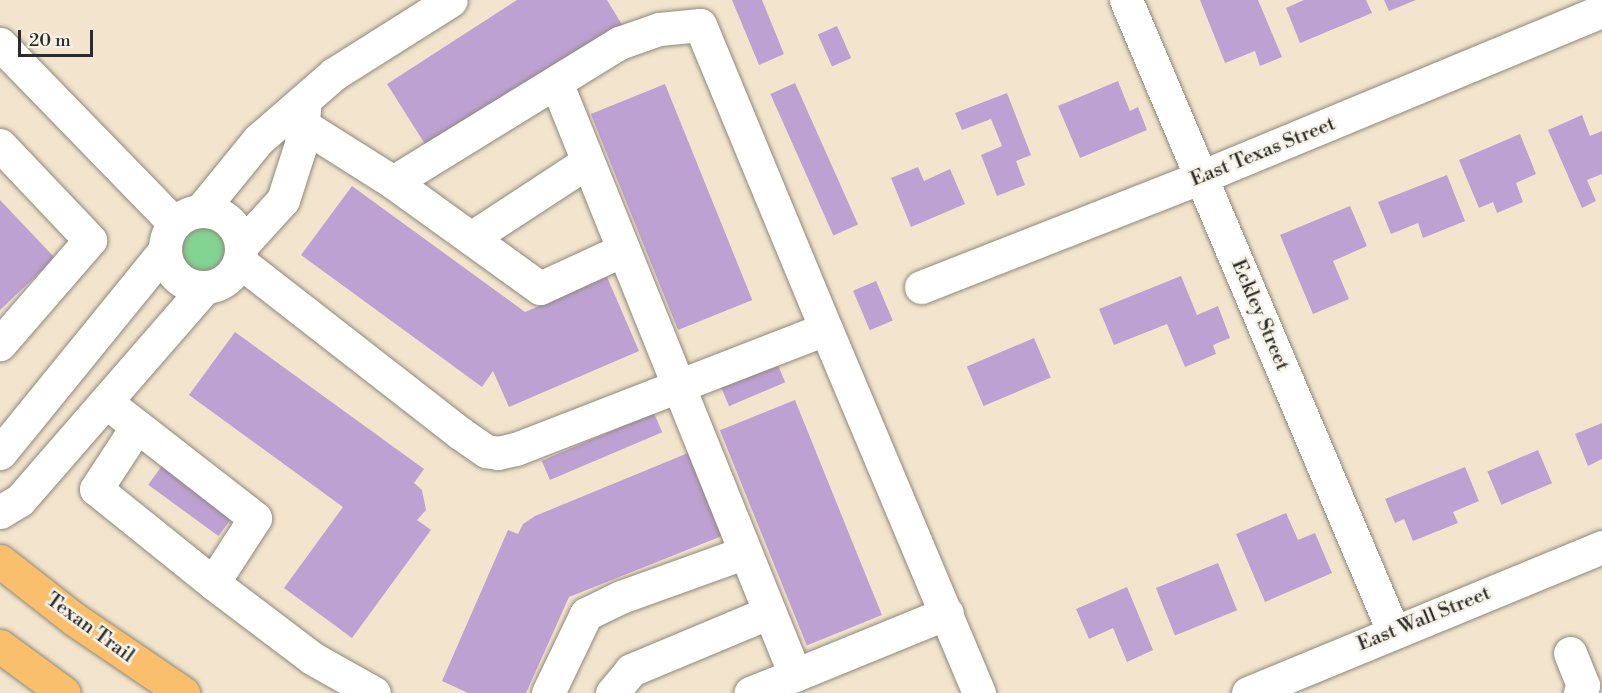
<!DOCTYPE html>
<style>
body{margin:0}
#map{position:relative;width:1602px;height:693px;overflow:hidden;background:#f3e5cd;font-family:"Libre Bodoni",serif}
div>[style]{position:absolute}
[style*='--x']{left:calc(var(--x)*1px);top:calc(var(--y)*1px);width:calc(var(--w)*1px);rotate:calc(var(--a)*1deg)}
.green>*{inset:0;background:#83d393}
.round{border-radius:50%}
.building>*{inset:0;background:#bea1d3;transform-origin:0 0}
.roads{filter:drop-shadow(0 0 2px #8f887c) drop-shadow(0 0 2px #8f887c)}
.minor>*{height:33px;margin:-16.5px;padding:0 16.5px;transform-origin:16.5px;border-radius:16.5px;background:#fff}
.minor>.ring{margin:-16.5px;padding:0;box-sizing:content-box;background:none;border:33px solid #fff;border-radius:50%}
.major>*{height:33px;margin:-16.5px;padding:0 16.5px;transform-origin:16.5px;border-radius:16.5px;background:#f9bf6d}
span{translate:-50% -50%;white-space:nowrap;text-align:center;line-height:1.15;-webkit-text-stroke:5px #f7f3e8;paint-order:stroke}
.street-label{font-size:20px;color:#2b2b2b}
.scale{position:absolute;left:18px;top:30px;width:75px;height:27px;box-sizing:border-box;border:3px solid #2b2b2b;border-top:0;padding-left:8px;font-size:18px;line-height:21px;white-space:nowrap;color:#2b2b2b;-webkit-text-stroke:4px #f7f3e8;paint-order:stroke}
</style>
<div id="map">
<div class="green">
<i class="round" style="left:176px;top:223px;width:52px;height:52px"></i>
</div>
<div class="building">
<i style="clip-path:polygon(517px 0,607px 0,624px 28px,430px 152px,387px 84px)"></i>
<i style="clip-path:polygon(732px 0,762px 0,784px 54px,759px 65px)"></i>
<i style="clip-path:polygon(1200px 0,1258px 0,1282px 57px,1260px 66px,1255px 51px,1225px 63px)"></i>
<i style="clip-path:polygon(1304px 0,1366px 0,1372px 13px,1300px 43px,1286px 8px)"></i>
<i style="clip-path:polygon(1384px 0,1416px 0,1389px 11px)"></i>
<i style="left:837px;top:26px;width:35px;height:21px;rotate:66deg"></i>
<i style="clip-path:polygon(1118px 81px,1130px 111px,1138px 107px,1147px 130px,1080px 158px,1058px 106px)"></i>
<i style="left:795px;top:83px;width:155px;height:27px;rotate:66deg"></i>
<i style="left:665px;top:84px;width:233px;height:80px;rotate:68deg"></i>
<i style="clip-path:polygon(1007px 93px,1031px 155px,1016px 161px,1025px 185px,997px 196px,981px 155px,1002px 146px,991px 119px,962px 130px,955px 113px)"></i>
<i style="clip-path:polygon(1582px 115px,1590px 136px,1602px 131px,1602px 174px,1587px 180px,1596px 201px,1582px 208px,1548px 130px)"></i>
<i style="clip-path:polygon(1520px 134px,1536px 174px,1516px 183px,1523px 202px,1497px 213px,1493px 202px,1479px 208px,1459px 160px)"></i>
<i style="clip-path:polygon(918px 167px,924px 181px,950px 169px,965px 204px,911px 227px,891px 178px)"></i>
<i style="clip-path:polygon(1447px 175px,1465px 221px,1423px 238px,1418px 223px,1391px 234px,1378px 202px)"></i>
<i style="clip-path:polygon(352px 186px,525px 312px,607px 277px,639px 351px,509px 407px,493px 371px,482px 387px,301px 255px)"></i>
<i style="clip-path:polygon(0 200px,55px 258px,0 310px)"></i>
<i style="clip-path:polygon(1350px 206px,1367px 246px,1333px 261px,1349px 299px,1313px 314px,1280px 235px)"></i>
<i style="clip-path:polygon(1181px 276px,1197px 315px,1218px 306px,1230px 338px,1213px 345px,1216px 354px,1185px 367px,1167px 324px,1114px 345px,1099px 309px)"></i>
<i style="left:876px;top:281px;width:43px;height:25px;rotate:67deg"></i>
<i style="clip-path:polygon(235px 332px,424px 469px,414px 483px,422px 490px,426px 510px,417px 520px,431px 530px,352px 638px,284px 588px,343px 507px,189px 395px)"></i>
<i style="left:1034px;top:338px;width:43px;height:73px;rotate:67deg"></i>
<i style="left:777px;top:363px;width:21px;height:61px;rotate:67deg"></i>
<i style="left:795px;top:400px;width:232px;height:81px;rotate:68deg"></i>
<i style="left:654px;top:413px;width:21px;height:122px;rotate:67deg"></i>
<i style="clip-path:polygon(1602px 423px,1602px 459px,1588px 466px,1575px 434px)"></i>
<i style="left:1538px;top:450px;width:36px;height:55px;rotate:67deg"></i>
<i style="clip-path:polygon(688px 453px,722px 536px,569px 597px,526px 693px,468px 693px,442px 681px,508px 530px,518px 534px,523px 524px,535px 516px)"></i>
<i style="left:164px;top:463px;width:87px;height:27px;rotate:36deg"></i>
<i style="clip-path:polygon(1465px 467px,1479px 501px,1453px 512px,1458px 523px,1413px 541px,1404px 519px,1395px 523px,1385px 499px)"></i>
<i style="clip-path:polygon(1286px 513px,1298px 540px,1315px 533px,1332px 573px,1265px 602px,1236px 534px)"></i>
<i style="left:1218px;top:563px;width:51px;height:67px;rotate:68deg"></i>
<i style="clip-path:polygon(1127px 587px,1153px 650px,1127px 662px,1113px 628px,1089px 639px,1076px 609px)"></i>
</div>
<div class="roads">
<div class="minor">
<i style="--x:1126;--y:0;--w:685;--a:67.06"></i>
<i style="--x:0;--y:44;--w:250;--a:45.8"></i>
<i style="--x:556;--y:82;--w:639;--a:68.05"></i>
<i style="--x:795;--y:675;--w:48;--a:158.2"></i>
<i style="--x:0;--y:145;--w:131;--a:46.5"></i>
<i style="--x:90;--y:240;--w:138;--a:130.9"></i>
<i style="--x:393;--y:182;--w:181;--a:35.8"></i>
<i style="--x:540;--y:288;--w:91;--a:-24.6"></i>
<i style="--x:201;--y:210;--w:90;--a:-50.8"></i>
<i style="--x:258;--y:140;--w:101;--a:-41"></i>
<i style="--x:334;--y:74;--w:138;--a:-32.3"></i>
<i class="ring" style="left:165px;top:211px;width:43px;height:43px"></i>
<i style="--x:471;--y:238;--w:139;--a:-33.2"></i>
<i style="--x:241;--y:246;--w:62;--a:-47.6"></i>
<i style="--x:283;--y:200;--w:59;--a:-72.2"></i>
<i style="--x:301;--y:144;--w:37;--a:-85"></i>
<i style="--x:239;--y:261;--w:280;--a:37.9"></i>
<i style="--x:460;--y:433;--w:32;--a:35"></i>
<i style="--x:486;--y:451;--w:12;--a:9"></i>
<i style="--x:498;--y:453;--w:18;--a:-13"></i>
<i style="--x:516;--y:449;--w:332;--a:-21.2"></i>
<i style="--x:826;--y:329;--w:329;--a:-112.5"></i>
<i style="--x:700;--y:25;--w:41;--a:174.4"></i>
<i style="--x:659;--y:29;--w:42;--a:160.7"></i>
<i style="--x:619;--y:43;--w:265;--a:148.4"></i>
<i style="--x:393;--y:182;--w:107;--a:-147.7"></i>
<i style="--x:921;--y:287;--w:301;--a:-21.4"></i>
<i style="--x:1201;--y:177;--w:434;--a:-22.5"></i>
<i style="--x:826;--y:329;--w:395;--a:67.2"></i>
<i style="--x:106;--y:402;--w:189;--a:37.9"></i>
<i style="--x:255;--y:518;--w:77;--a:122.9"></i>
<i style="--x:213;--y:583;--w:150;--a:-141.2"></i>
<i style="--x:96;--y:489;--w:75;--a:-56.9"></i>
<i style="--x:0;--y:453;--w:260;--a:-50.9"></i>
<i style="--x:0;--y:512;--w:23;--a:-31"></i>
<i style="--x:20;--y:500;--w:282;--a:-49"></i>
<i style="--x:213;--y:583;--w:124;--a:37.1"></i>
<i style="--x:312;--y:658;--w:71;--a:29.4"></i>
<i style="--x:1570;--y:653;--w:35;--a:68"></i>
<i style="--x:1583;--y:685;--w:9;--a:111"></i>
<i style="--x:795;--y:675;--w:164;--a:-22.2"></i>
<i style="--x:548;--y:693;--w:88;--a:-64.3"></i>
<i style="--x:586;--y:614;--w:39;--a:-26"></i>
<i style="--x:621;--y:597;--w:130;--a:-19.8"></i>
<i style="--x:612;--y:693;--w:30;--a:-50"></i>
<i style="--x:631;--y:670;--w:147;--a:-22.7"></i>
<i style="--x:1248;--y:693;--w:383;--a:-22.4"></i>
</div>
<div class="major">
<i style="--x:0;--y:561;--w:94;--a:38.1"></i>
<i style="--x:74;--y:619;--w:132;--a:34.2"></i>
<i style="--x:0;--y:646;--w:79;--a:36.3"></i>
</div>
</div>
<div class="street-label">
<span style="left:1263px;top:152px;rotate:-22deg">East Texas Street</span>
<span style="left:1260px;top:315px;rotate:67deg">Eckley Street</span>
<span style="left:1424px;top:619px;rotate:-22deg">East Wall Street</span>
<span style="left:90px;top:628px;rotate:36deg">Texan Trail</span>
</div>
<div class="scale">20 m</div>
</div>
